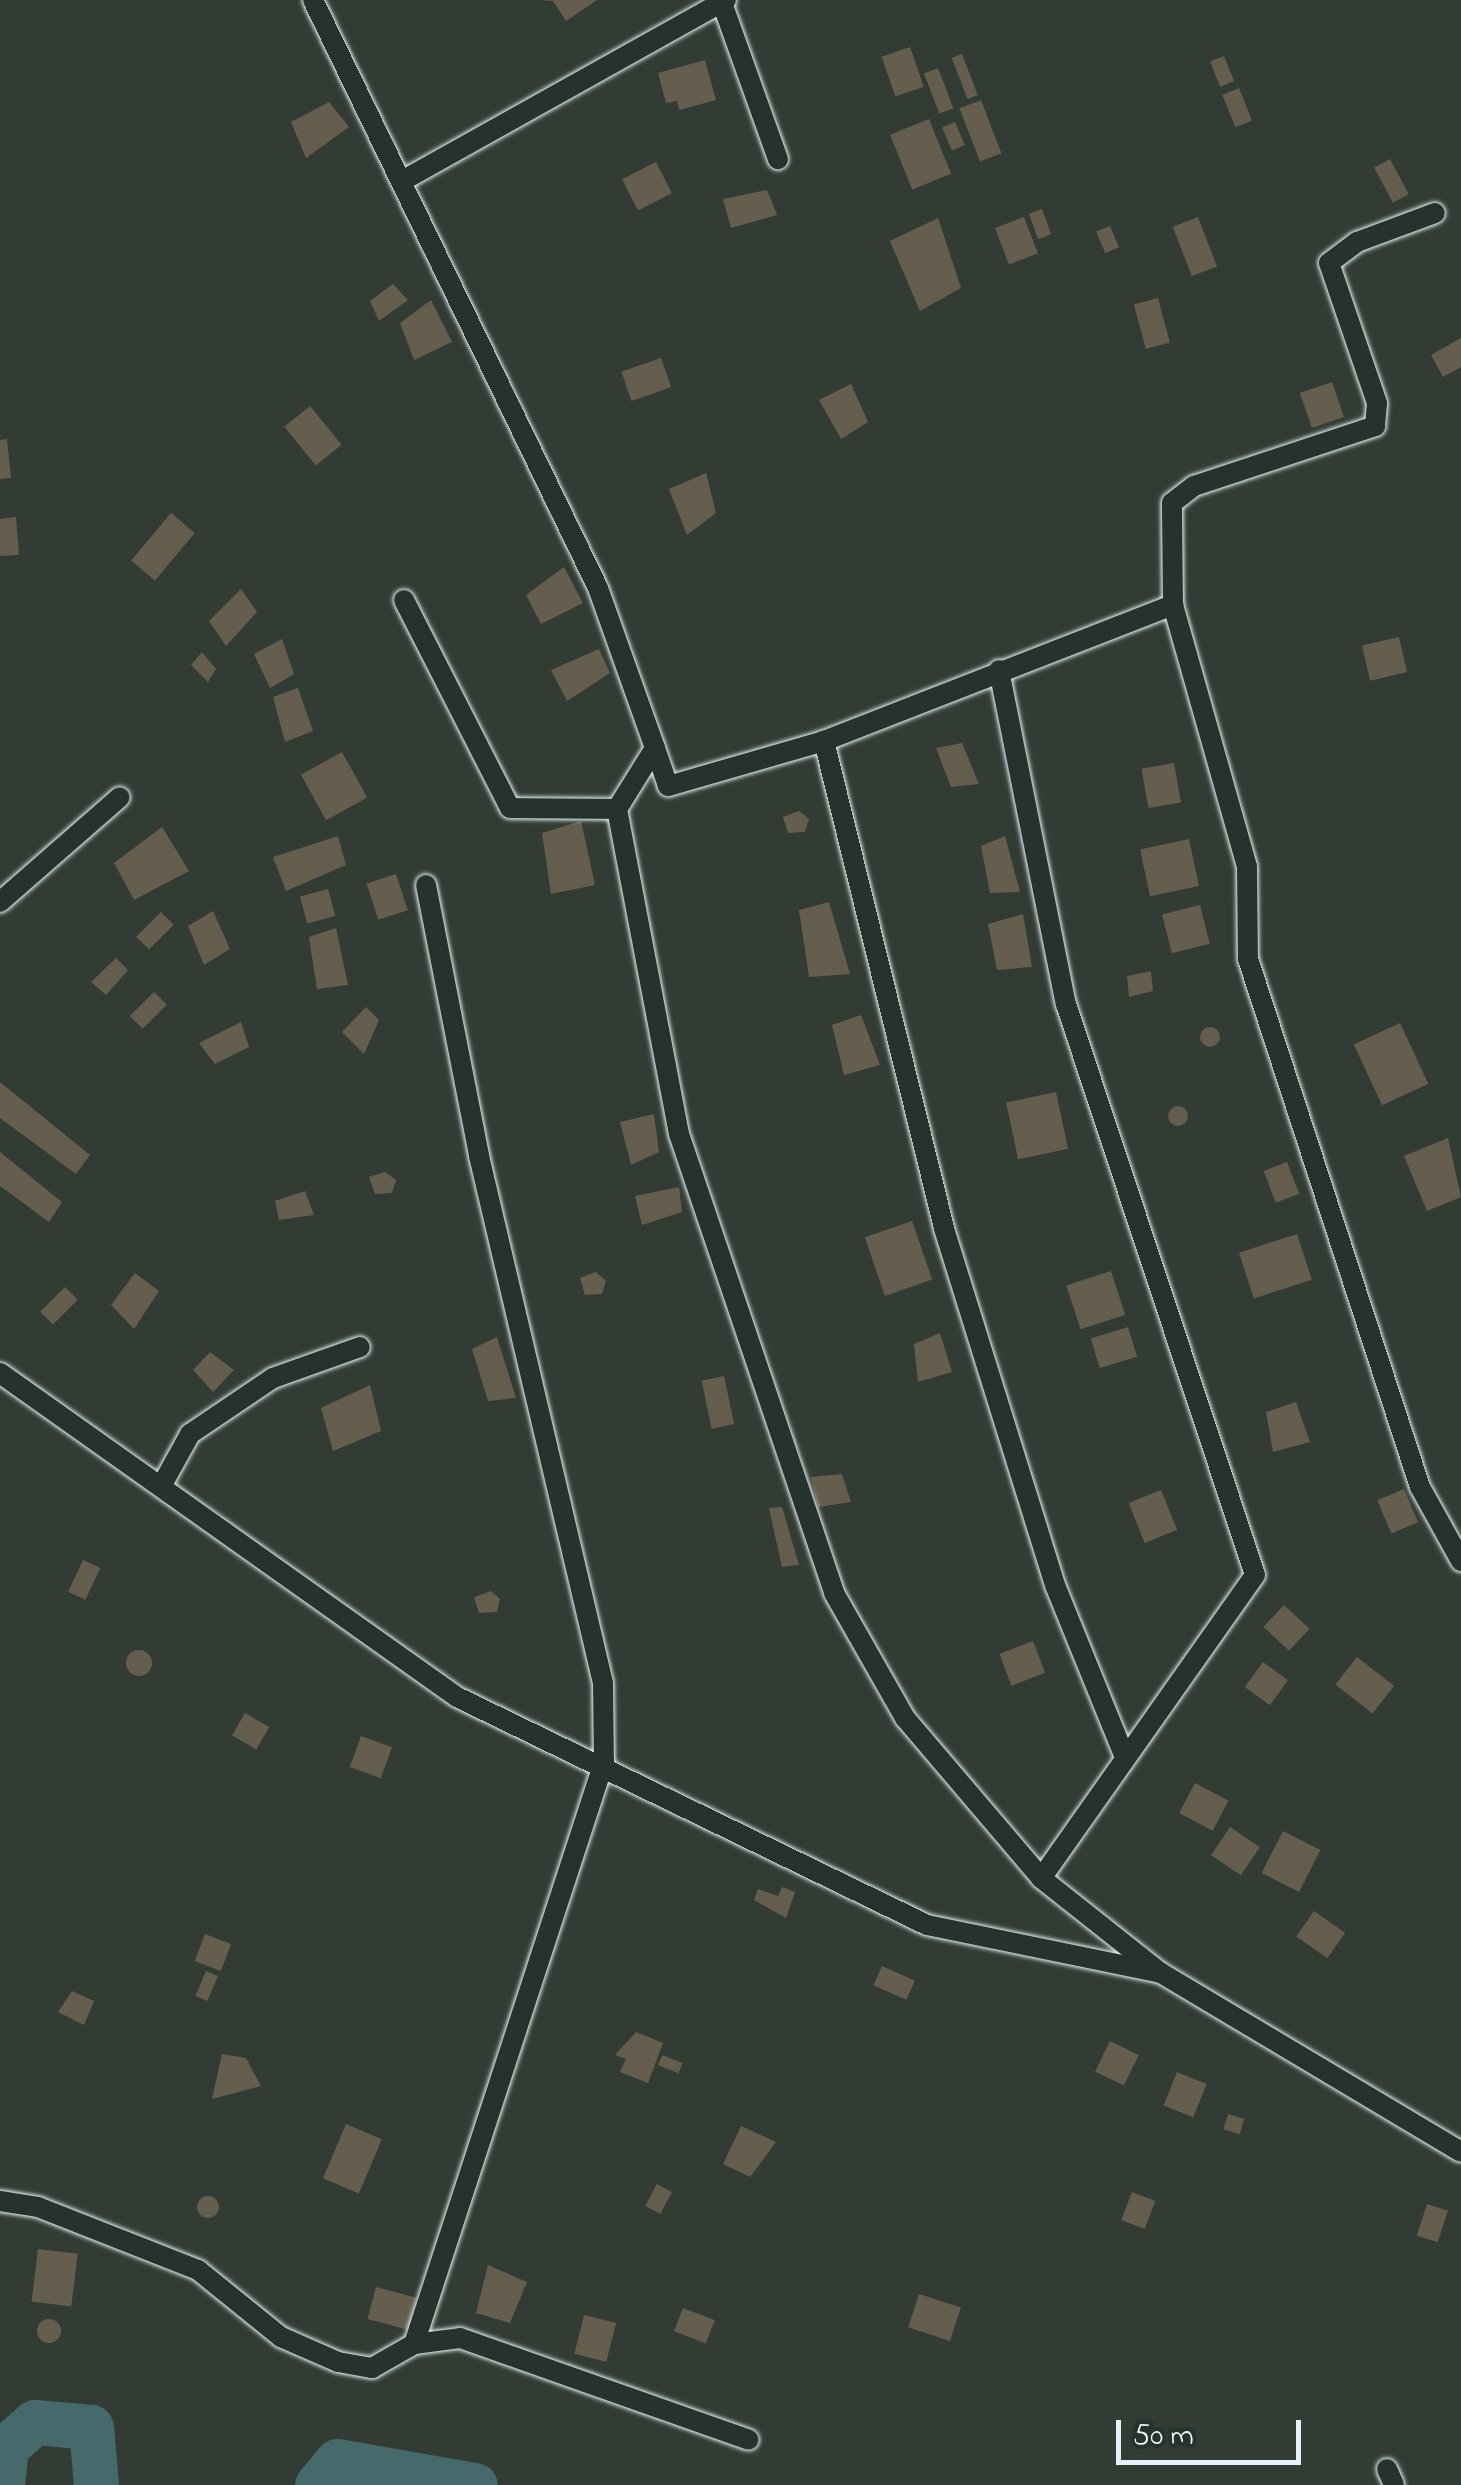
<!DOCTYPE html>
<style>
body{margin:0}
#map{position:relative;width:1461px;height:2485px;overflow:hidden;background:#333c34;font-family:"Indie Flower",sans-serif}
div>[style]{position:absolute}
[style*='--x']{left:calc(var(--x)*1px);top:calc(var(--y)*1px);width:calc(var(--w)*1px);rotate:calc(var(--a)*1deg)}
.river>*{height:45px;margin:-22.5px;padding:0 22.5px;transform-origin:22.5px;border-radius:22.5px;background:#46696c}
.building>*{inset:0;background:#655e4e;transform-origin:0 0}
.round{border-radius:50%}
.roads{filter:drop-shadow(0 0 2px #e8f1f8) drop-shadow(0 0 2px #e8f1f8)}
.street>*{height:20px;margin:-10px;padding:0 10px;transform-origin:10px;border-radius:10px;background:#26332d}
span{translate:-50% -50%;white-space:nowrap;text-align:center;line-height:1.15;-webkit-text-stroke:9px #26332d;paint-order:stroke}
.scale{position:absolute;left:1116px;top:2420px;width:185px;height:45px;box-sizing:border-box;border:5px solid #e8f1f8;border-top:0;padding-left:12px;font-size:30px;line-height:35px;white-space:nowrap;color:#e8f1f8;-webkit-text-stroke:8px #26332d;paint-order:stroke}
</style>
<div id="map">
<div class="river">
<i style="--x:2;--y:2485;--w:38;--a:-84"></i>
<i style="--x:6;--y:2447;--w:38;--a:-41"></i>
<i style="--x:35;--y:2422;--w:56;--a:5.1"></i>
<i style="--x:91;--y:2427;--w:58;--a:85.1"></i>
<i style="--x:317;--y:2485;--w:31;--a:-50"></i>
<i style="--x:337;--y:2461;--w:140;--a:9.9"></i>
</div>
<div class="building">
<i style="clip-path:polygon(540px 0,597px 0,566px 21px,553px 1px)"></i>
<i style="left:910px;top:47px;width:42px;height:30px;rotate:71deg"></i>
<i style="left:962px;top:54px;width:44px;height:11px;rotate:69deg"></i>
<i style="left:1224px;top:56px;width:27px;height:15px;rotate:68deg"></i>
<i style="clip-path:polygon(705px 60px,716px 100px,679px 110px,677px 101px,666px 103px,658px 73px)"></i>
<i style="left:938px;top:68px;width:43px;height:15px;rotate:69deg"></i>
<i style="left:1239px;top:88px;width:35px;height:18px;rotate:68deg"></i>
<i style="left:981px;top:100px;width:57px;height:23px;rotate:69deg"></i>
<i style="clip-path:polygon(329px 102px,349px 127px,306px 158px,291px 122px)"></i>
<i style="left:929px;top:119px;width:59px;height:42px;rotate:68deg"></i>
<i style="left:955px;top:122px;width:25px;height:14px;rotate:67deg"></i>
<i style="left:1390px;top:159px;width:40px;height:18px;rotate:62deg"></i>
<i style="left:656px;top:162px;width:35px;height:38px;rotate:63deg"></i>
<i style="clip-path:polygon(767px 190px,777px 215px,731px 228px,723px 199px)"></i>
<i style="left:1042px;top:209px;width:27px;height:14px;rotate:70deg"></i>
<i style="left:1024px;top:217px;width:39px;height:31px;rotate:69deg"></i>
<i style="left:1198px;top:217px;width:53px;height:27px;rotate:69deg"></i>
<i style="clip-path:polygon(938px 218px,961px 288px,920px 311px,890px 241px)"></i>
<i style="left:1110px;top:226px;width:23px;height:15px;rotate:67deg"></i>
<i style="clip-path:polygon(393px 284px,408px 300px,379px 321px,370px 301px)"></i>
<i style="left:1158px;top:298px;width:46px;height:25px;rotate:75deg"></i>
<i style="clip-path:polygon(431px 300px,452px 342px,414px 360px,400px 323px)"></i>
<i style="clip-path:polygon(1461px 338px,1461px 367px,1443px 377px,1431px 355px)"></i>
<i style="left:661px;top:358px;width:31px;height:42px;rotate:71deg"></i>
<i style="left:1332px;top:382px;width:37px;height:34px;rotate:71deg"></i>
<i style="clip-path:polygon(851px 384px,868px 422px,841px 439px,819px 400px)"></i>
<i style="left:310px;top:406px;width:50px;height:33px;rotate:51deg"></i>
<i style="clip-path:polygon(7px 439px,11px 478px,0 479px,0 440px)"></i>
<i style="clip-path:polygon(706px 473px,716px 513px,687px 535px,669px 489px)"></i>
<i style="left:171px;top:513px;width:31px;height:62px;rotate:40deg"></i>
<i style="clip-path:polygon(16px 517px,19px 555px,0 556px,0 519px)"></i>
<i style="clip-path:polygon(564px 567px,583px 603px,541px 624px,526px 595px)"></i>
<i style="clip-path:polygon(241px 589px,257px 612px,226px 646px,209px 621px)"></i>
<i style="left:1399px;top:637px;width:36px;height:38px;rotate:77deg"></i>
<i style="clip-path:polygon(282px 639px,294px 674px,270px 688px,254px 654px)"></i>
<i style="clip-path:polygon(599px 649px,610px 673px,567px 701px,551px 670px)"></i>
<i style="clip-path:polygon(202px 652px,216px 669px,208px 682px,191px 665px)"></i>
<i style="clip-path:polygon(298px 688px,313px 731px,285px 742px,273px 697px)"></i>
<i style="clip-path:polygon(962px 743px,979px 784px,951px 787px,936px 748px)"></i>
<i style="left:342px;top:752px;width:52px;height:47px;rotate:61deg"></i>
<i style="left:1174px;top:763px;width:40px;height:33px;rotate:80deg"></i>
<i style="clip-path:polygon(799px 811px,809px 819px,805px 832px,788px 833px,783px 817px)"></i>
<i style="clip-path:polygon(581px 821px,595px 885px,551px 894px,542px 833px)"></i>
<i style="clip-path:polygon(162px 827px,189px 871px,134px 900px,114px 863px)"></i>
<i style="clip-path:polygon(338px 836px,346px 865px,286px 891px,273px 857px)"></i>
<i style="clip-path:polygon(1005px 836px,1020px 892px,990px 893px,981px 846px)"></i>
<i style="left:1189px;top:839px;width:48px;height:50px;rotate:78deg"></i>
<i style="left:396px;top:874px;width:38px;height:31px;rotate:72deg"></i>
<i style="left:328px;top:889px;width:28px;height:29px;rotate:75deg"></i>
<i style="clip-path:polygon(829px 902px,850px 974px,809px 977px,799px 910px)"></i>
<i style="left:1200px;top:905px;width:40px;height:39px;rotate:76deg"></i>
<i style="clip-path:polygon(213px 911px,230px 949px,204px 965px,188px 926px)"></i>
<i style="left:161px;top:912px;width:18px;height:35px;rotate:45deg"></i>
<i style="clip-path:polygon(1023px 914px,1032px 967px,997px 970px,988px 924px)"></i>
<i style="clip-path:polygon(336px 928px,348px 985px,317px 989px,309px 937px)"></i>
<i style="clip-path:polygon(116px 958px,128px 970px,106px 995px,91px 982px)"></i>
<i style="clip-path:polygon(1151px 971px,1153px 991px,1129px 997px,1127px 976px)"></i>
<i style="left:154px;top:992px;width:18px;height:34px;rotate:45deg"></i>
<i style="clip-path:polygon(366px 1007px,379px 1020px,364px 1054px,342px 1032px)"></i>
<i style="clip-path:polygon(861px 1015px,880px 1065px,844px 1075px,832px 1025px)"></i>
<i style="clip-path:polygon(241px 1022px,249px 1047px,215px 1064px,199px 1043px)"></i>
<i style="left:1400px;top:1023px;width:67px;height:51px;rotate:65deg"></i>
<i class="round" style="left:1200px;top:1027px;width:20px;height:20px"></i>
<i style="clip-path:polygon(0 1082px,90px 1155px,76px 1174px,0 1118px)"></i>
<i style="left:1056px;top:1092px;width:58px;height:51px;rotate:78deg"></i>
<i class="round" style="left:1168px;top:1106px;width:20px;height:20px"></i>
<i style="clip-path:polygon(654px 1114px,659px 1152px,631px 1165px,620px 1122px)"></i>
<i style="clip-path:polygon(1448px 1138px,1461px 1197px,1427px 1211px,1404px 1156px)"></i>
<i style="clip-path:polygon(0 1152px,62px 1202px,49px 1222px,0 1186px)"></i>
<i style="left:1287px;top:1162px;width:34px;height:25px;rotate:69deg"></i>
<i style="clip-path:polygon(385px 1172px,396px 1180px,392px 1193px,375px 1194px,369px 1177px)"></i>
<i style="clip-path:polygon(679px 1187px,682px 1212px,642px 1225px,635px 1196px)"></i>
<i style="clip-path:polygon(305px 1191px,314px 1215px,279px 1220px,275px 1201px)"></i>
<i style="left:912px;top:1221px;width:62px;height:50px;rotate:71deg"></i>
<i style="left:1297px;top:1234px;width:48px;height:61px;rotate:72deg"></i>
<i style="left:1111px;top:1271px;width:46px;height:47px;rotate:72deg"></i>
<i style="clip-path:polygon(596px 1272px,606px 1281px,602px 1294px,585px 1295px,580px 1278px)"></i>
<i style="clip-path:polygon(135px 1273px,159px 1291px,134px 1329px,111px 1305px)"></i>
<i style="left:65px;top:1287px;width:18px;height:35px;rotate:45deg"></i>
<i style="left:1128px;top:1327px;width:31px;height:39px;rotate:73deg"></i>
<i style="clip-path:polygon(940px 1333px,952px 1372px,918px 1382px,914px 1344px)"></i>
<i style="clip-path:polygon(497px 1337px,516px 1398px,488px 1401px,472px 1349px)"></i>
<i style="clip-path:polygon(210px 1352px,234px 1370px,213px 1392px,193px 1370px)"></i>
<i style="left:724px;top:1376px;width:49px;height:23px;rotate:78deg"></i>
<i style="clip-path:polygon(370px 1385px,381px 1431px,333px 1451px,321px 1408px)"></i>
<i style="clip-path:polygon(1296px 1402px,1310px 1442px,1273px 1452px,1266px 1412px)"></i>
<i style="clip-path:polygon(842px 1474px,851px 1502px,818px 1507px,811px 1477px)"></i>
<i style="left:1404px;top:1489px;width:36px;height:29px;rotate:67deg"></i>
<i style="left:1161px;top:1490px;width:43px;height:35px;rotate:68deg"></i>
<i style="clip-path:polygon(782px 1507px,799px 1565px,782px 1567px,769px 1508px)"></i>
<i style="left:83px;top:1560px;width:19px;height:35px;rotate:25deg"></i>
<i style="clip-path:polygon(491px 1591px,500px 1599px,497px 1612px,479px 1613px,474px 1597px)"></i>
<i style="left:1284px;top:1605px;width:35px;height:30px;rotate:43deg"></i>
<i style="left:1033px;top:1641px;width:34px;height:36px;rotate:69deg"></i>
<i class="round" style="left:126px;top:1650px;width:26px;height:26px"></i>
<i style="left:1357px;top:1657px;width:47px;height:35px;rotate:38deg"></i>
<i style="left:1263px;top:1662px;width:31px;height:31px;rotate:36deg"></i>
<i style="left:245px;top:1713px;width:28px;height:26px;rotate:30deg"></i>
<i style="left:361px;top:1736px;width:33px;height:33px;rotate:20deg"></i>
<i style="left:1195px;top:1783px;width:38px;height:34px;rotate:28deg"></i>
<i style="left:1230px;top:1827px;width:36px;height:34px;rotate:34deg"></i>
<i style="left:1283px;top:1831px;width:42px;height:47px;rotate:27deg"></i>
<i style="clip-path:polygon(782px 1887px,795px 1892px,786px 1918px,754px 1900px,758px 1889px,778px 1896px)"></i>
<i style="left:1314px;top:1911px;width:38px;height:31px;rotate:35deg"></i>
<i style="left:205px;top:1934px;width:28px;height:29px;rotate:21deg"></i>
<i style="left:882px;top:1966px;width:36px;height:21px;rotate:24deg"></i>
<i style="left:206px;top:1971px;width:13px;height:27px;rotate:23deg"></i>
<i style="clip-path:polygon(72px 1991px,94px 2001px,84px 2025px,58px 2012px)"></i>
<i style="clip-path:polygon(636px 2032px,663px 2043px,648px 2083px,620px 2072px,626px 2059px,615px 2055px)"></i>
<i style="left:1110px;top:2041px;width:32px;height:34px;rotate:26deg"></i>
<i style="clip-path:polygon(222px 2054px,246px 2058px,261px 2086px,212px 2099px)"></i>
<i style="left:662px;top:2055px;width:22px;height:11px;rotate:21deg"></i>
<i style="left:1177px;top:2072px;width:32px;height:36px;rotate:22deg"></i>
<i style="left:1228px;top:2114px;width:17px;height:16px;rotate:17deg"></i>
<i style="left:346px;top:2124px;width:39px;height:59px;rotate:23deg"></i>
<i style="clip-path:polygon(741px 2126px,776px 2142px,750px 2177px,723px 2164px)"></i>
<i style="left:657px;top:2184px;width:17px;height:25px;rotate:28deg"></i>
<i style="left:1132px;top:2192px;width:25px;height:30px;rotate:21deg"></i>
<i class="round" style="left:197px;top:2196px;width:22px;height:22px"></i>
<i style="left:1427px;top:2204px;width:22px;height:33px;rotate:18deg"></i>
<i style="left:38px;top:2249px;width:40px;height:53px;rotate:7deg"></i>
<i style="clip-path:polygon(488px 2265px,527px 2282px,510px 2323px,476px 2313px)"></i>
<i style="left:376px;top:2287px;width:42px;height:33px;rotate:15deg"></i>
<i style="left:919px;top:2294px;width:44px;height:35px;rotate:18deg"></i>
<i style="left:683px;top:2308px;width:34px;height:25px;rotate:21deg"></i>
<i style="left:584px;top:2315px;width:33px;height:40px;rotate:14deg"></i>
<i class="round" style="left:37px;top:2319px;width:24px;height:24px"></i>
</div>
<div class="roads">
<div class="street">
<i style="--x:313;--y:0;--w:653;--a:64.14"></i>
<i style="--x:598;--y:588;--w:170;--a:70.4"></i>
<i style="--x:655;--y:748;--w:72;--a:121.9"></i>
<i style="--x:617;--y:809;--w:331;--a:79.2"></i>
<i style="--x:679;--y:1134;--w:484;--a:71.3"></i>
<i style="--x:834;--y:1593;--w:144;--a:60.4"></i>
<i style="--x:905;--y:1718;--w:210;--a:49.6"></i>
<i style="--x:1041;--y:1878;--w:153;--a:38.4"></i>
<i style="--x:721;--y:0;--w:169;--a:70.3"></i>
<i style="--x:402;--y:181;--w:371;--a:-29.2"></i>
<i style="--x:404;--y:600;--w:233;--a:63"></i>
<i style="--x:510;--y:808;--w:107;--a:0.5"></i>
<i style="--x:1173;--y:605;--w:102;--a:-90.6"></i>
<i style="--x:1172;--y:503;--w:28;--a:-38"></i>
<i style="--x:1194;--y:486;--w:191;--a:-18.3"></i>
<i style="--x:1375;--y:426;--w:23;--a:-85"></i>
<i style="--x:1377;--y:403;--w:148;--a:-108.9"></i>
<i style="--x:1329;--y:263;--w:35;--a:-37"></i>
<i style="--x:1357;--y:242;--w:83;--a:-20.4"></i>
<i style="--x:999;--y:670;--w:341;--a:78.7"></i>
<i style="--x:1066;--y:1004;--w:601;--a:71.69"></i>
<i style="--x:1255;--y:1575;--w:371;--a:125.2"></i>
<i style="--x:655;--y:748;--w:40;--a:71.1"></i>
<i style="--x:668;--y:786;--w:162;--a:-16.1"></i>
<i style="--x:426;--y:885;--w:276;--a:78.9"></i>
<i style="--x:479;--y:1156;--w:541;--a:76.76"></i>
<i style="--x:603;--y:1683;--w:79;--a:89.3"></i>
<i style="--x:604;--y:1762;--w:612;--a:108.08"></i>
<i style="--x:414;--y:2344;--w:46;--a:-7.4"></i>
<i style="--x:460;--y:2338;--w:306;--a:19.4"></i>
<i style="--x:0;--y:902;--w:159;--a:-41.2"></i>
<i style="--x:0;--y:1373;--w:560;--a:35.34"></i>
<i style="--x:457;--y:1697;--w:522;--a:25.88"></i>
<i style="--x:927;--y:1925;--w:239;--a:11.6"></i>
<i style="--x:1161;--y:1973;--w:349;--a:30.8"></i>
<i style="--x:163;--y:1483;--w:56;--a:-61.1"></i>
<i style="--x:190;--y:1434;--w:100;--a:-34"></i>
<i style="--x:273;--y:1378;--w:92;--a:-19.6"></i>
<i style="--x:1124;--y:1755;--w:183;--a:-112.1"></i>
<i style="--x:1055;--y:1585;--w:374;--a:-107.3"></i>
<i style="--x:944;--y:1228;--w:502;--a:-103.84"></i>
<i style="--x:824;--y:741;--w:375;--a:-21.3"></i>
<i style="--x:1173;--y:605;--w:272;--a:74.2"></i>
<i style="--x:1247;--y:867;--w:92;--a:89.4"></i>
<i style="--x:1248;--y:959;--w:555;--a:71.96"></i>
<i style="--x:1420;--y:1487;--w:85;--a:61"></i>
<i style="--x:0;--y:2201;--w:38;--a:9"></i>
<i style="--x:38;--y:2207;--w:172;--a:21.5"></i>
<i style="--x:198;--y:2270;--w:107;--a:38.9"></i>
<i style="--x:281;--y:2337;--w:62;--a:23.7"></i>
<i style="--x:338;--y:2362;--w:35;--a:10"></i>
<i style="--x:372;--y:2368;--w:48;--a:-29.7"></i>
<i style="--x:1387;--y:2469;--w:17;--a:66"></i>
</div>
</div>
<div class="scale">50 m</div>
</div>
